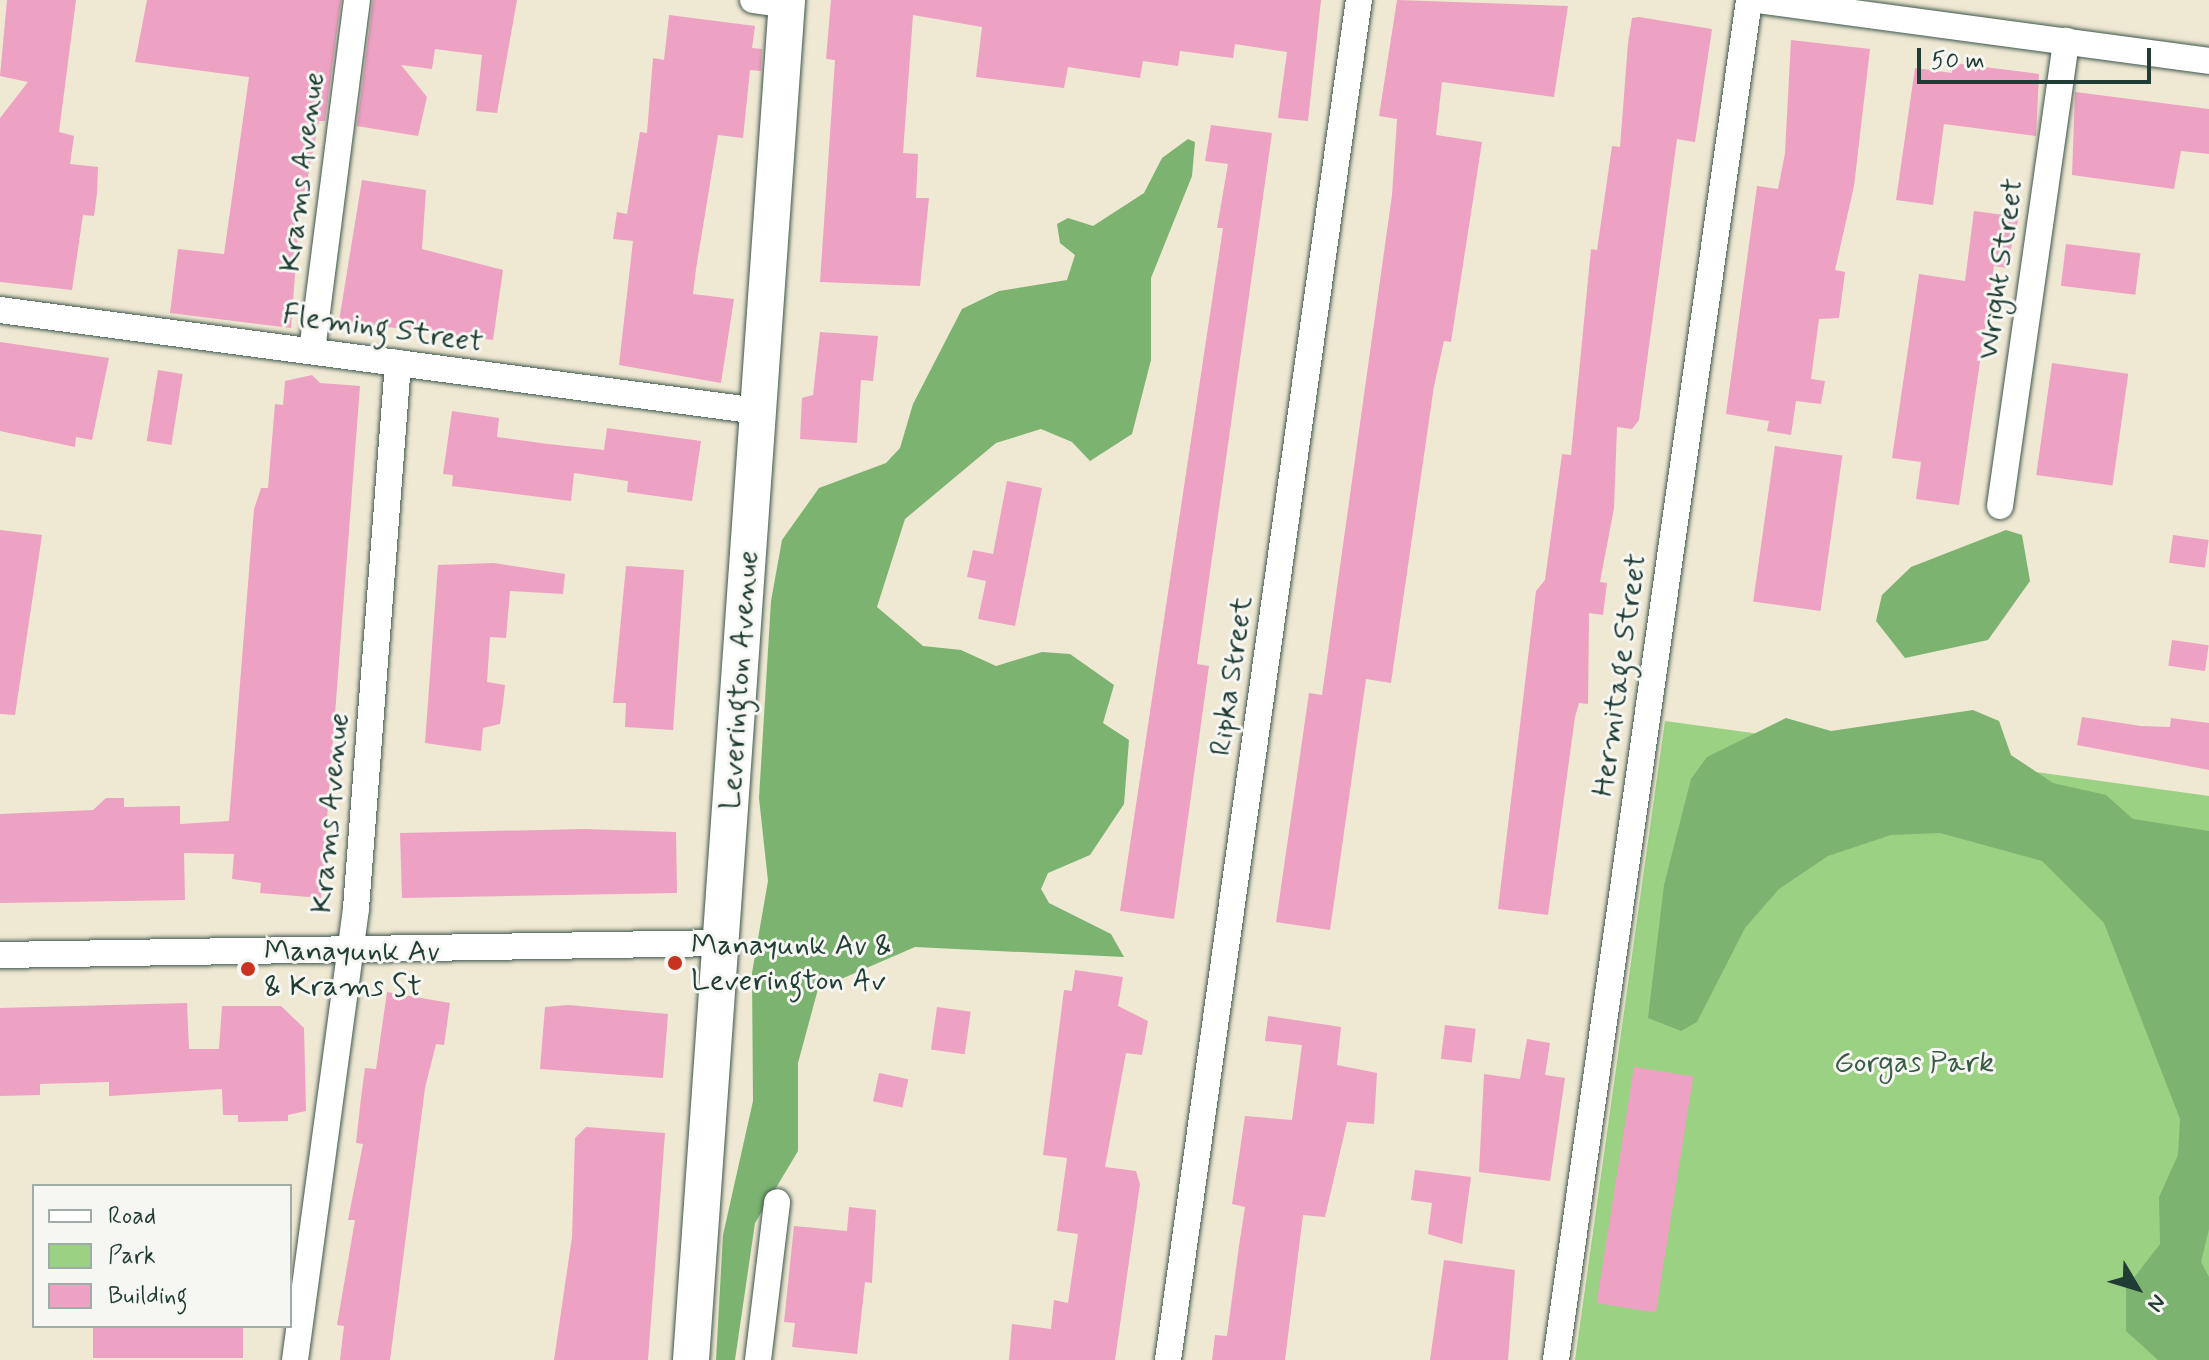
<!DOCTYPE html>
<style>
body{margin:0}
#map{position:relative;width:2209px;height:1360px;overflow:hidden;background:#efe8d3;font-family:Mynerve,sans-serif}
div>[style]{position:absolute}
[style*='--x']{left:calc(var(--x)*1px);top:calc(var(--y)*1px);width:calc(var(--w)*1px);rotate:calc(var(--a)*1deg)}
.green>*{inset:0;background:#9bd182}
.forest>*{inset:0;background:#7cb370}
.building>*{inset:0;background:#eda2c3;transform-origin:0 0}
.roads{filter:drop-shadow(0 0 2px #3e574c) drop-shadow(0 0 2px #3e574c)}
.street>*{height:26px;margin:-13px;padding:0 13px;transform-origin:13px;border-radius:13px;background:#fff}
.secondary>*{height:36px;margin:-18px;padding:0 18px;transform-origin:18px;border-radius:18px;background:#fff}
.dots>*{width:22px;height:22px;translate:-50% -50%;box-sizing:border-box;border:4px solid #f6f6f2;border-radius:50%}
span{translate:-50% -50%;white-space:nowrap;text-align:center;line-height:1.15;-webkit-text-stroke:6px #f6f6f2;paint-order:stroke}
.street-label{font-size:30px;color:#1f3d34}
.poi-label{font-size:30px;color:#1f3d34}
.left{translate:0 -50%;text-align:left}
.park-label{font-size:30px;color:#385b44}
.legend{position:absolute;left:32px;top:1184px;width:260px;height:144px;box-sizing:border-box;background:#f6f6f2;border:2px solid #a0aca6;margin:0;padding:10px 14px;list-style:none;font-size:24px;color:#1f3d34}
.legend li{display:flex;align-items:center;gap:16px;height:40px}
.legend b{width:40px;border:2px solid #a0aca6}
.north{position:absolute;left:2097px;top:1248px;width:80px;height:80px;-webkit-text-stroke:6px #f6f6f2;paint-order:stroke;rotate:128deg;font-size:22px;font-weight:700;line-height:32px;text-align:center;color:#1f3d34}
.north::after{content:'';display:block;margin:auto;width:28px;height:36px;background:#1f3d34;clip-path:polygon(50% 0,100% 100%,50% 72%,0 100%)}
.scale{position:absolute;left:1917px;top:48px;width:234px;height:36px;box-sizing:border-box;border:4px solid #1f3d34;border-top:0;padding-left:10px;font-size:24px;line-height:28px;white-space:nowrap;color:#1f3d34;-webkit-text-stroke:6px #f6f6f2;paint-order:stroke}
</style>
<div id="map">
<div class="green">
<i style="clip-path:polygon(1665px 721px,2209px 796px,2209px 1360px,1575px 1360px)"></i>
</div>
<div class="forest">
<i style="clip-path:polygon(1188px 139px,1195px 142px,1192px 176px,1151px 278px,1151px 360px,1132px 434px,1090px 461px,1072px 442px,1041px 429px,996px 443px,905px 519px,877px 607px,923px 646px,961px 650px,996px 666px,1042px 652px,1070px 654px,1114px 685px,1103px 723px,1129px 740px,1124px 804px,1090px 855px,1048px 873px,1041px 889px,1049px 903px,1111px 934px,1124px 957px,915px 947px,818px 989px,798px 1063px,798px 1151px,755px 1223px,735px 1360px,716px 1360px,723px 1235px,753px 1101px,752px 973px,768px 881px,759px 798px,771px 601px,782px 540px,819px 488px,886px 463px,900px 448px,913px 404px,962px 309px,999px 291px,1067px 280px,1075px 255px,1060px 243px,1057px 224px,1068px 218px,1093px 226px,1144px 193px,1162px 158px)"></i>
<i style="clip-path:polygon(2006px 530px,2022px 535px,2030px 581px,1988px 640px,1905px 658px,1876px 621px,1882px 595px,1911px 567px)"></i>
<i style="clip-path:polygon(1973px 710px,1999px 721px,2011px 755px,2053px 783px,2106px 795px,2133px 819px,2209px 831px,2209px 1229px,2201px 1262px,2209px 1277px,2209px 1360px,2158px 1360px,2126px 1331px,2126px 1288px,2160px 1244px,2159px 1197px,2178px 1155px,2180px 1119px,2104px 923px,2042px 861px,1940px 833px,1891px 835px,1828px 856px,1779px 889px,1745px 928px,1697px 1022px,1681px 1031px,1648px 1018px,1664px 885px,1691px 779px,1707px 757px,1786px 718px,1831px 731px)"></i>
</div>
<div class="building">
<i style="clip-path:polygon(7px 0,76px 0,59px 132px,74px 136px,70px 164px,98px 167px,97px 193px,94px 216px,83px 215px,72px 290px,0 282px,0 118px,28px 82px,0 76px)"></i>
<i style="clip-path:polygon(147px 0,341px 0,325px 121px,319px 121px,299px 221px,291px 328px,170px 313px,178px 249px,224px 254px,249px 77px,135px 62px)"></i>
<i style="clip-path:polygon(373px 0,517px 0,497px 113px,476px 111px,482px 55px,435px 49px,432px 69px,401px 65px,427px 97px,418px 136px,357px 126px)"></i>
<i style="clip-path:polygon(831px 0,1321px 0,1308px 121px,1278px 118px,1287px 52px,1235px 44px,1233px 58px,1180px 51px,1178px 66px,1143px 61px,1140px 78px,1068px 67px,1064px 88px,976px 77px,982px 27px,913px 15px,903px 153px,918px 154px,916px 198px,929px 198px,920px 286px,820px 282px,835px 60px,826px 59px)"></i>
<i style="clip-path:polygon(1397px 0,1568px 6px,1554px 97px,1442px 82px,1436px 135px,1482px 142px,1451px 342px,1444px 341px,1434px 386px,1391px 683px,1366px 679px,1330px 930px,1276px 922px,1309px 693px,1322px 695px,1392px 195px,1397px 119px,1379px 116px)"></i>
<i style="clip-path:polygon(669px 15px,755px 26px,752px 48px,762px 49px,761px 71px,750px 70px,743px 138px,718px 135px,696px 269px,693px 294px,734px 299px,721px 383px,619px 365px,633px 241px,613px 239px,617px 212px,627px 214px,640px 132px,647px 133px,653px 58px,664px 60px)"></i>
<i style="clip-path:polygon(1639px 17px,1712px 29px,1695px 142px,1677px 139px,1639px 420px,1632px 429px,1617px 427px,1614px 508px,1600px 582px,1607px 583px,1603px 615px,1589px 613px,1588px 704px,1579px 703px,1575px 717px,1548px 915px,1498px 909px,1536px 591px,1545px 580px,1562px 454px,1571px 455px,1591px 249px,1597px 250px,1612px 146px,1620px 147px,1628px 43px,1632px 18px)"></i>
<i style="clip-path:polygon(1791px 40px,1870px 49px,1854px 186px,1835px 270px,1845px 272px,1839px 318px,1819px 319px,1811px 379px,1825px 381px,1821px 404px,1796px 401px,1791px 435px,1767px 431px,1769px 421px,1726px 414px,1757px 186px,1778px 189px,1785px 153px)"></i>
<i style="clip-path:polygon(1953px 63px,2039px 74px,2036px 136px,1944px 124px,1933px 205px,1896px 200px,1915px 68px,1952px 73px)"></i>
<i style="clip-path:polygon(2075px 92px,2209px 109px,2209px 154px,2181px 151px,2174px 189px,2072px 175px)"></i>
<i style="clip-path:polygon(1211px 125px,1272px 133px,1197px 664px,1209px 666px,1174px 919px,1120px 911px,1223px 228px,1217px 228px,1228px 164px,1205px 161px)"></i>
<i style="clip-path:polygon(362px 180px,426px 190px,422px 249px,503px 270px,493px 340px,339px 321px)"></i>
<i style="clip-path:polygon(1974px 211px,2019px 217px,2006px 268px,1994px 266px,1959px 505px,1916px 499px,1921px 462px,1892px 458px,1919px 274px,1965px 281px)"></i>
<i style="left:2066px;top:244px;width:75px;height:42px;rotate:7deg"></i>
<i style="clip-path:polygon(820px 332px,878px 336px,873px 381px,861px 380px,857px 443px,800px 439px,802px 398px,813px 395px)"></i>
<i style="clip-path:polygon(0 342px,109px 358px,92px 440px,76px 437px,75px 447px,0 431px)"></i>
<i style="left:2052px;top:363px;width:77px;height:113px;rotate:8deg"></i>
<i style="left:158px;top:370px;width:25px;height:72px;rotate:9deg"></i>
<i style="clip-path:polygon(312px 375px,320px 383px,360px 386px,321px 898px,260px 893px,261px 883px,232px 879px,234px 854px,184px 853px,185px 900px,0 903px,0 814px,93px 810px,106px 798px,124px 798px,124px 807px,180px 806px,180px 824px,229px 821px,254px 509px,261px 488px,268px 488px,275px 404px,283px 405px,285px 381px)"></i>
<i style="clip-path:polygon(452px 411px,499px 418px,497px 437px,548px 444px,604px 450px,607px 428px,701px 441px,692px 501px,627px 492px,628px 481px,574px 473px,571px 501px,452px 486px,453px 475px,443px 474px)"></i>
<i style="left:1775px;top:446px;width:68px;height:157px;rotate:8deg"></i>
<i style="clip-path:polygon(1007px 481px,1042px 488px,1015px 626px,978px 619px,986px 581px,967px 577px,973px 550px,993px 554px)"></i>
<i style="clip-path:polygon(0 530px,42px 535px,15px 715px,0 714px)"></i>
<i style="left:2173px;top:535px;width:36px;height:28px;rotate:8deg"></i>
<i style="clip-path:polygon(494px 563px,565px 574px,563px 594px,510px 591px,506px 638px,490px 637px,487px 682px,505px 685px,503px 703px,500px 724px,483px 728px,481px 751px,425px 743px,438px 565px)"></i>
<i style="clip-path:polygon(626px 566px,684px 570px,673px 730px,625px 727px,626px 703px,613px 703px)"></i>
<i style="left:2172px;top:640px;width:37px;height:26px;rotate:8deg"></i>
<i style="clip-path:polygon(2082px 717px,2141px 726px,2170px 727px,2171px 718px,2209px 723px,2209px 770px,2077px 745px)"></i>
<i style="clip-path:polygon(584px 829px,676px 832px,677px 893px,402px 898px,400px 833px)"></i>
<i style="clip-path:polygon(1075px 970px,1123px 977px,1118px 1006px,1148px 1021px,1142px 1055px,1126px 1053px,1105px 1167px,1136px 1171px,1140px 1184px,1115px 1360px,1009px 1360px,1012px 1324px,1051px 1329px,1054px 1300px,1068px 1303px,1078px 1234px,1057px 1231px,1067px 1158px,1043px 1155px,1064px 990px,1072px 991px)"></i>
<i style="clip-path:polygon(387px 992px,450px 1003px,444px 1045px,436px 1044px,425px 1088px,390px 1360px,340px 1360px,344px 1326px,337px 1325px,355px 1220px,348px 1220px,363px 1144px,356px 1143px,361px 1098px,365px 1068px,376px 1069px)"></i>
<i style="clip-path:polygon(187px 1003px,189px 1049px,219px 1049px,222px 1006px,281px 1006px,304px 1028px,306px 1111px,288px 1115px,288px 1121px,238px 1122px,238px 1115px,223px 1115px,222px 1089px,109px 1096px,109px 1082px,40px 1084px,40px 1095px,0 1096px,0 1008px)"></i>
<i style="clip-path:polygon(568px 1005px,668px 1014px,663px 1078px,540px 1069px,545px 1007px)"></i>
<i style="left:937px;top:1007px;width:34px;height:43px;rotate:8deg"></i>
<i style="clip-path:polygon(1268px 1016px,1341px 1027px,1337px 1065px,1377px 1073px,1374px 1124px,1347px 1122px,1325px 1217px,1303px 1215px,1285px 1360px,1212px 1360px,1215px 1335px,1227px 1336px,1239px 1246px,1245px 1207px,1232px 1204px,1245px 1116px,1292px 1120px,1302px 1045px,1265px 1041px)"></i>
<i style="left:1445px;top:1025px;width:31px;height:34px;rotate:7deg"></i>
<i style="clip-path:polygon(1527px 1039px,1550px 1043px,1545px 1075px,1565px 1078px,1550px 1181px,1479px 1172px,1484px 1074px,1520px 1079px)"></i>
<i style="left:1634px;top:1067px;width:60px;height:239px;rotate:9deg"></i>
<i style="left:879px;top:1073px;width:30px;height:29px;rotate:12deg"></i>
<i style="clip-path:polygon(586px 1127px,665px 1133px,648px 1360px,554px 1360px,572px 1237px,575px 1138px)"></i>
<i style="clip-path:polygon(1415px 1170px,1471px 1177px,1462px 1244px,1428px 1234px,1432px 1203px,1411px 1200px)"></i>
<i style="clip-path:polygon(849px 1207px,876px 1210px,872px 1283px,865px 1282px,857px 1354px,792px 1347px,795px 1323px,784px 1322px,794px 1226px,847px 1231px)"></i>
<i style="clip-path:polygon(1444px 1260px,1515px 1270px,1508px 1360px,1430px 1360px)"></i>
<i style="left:93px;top:1326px;width:150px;height:32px"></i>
</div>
<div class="roads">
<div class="street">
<i style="--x:753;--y:0;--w:34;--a:8"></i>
<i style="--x:1758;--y:0;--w:455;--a:7.7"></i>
<i style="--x:0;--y:310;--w:765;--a:7.59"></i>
<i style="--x:312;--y:351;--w:354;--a:-82.7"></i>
<i style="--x:2000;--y:506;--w:470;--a:-81.9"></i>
<i style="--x:0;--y:955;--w:722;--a:-0.95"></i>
<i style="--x:295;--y:1360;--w:456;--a:-82.3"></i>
<i style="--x:356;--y:908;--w:547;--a:-85.59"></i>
<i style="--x:758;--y:1360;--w:159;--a:-83.1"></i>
<i style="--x:1168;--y:1360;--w:1373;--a:-82.01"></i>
<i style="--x:1556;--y:1360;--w:1374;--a:-81.92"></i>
</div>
<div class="secondary">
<i style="--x:691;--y:1360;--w:1363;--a:-85.96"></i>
</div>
</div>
<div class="dots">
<i style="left:675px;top:963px;background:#c8321e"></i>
<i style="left:248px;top:969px;background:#c8321e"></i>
</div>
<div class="street-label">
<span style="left:303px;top:172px;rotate:-83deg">Krams Avenue</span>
<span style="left:2001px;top:269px;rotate:-82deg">Wright Street</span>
<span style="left:383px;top:329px;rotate:8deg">Fleming Street</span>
<span style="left:1620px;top:675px;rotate:-82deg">Hermitage Street</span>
<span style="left:1232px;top:676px;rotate:-82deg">Ripka Street</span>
<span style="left:740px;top:680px;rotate:-86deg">Leverington Avenue</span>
<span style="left:331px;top:813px;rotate:-85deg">Krams Avenue</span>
</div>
<div class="poi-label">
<span class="left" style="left:691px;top:963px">Manayunk Av &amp;<br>Leverington Av</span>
<span class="left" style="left:264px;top:969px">Manayunk Av<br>&amp; Krams St</span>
</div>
<div class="park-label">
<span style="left:1914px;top:1063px">Gorgas Park</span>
</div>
<ul class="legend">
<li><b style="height:10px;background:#fff"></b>Road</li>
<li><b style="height:22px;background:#9bd182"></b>Park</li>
<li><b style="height:22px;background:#eda2c3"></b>Building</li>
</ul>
<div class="north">N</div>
<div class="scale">50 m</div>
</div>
